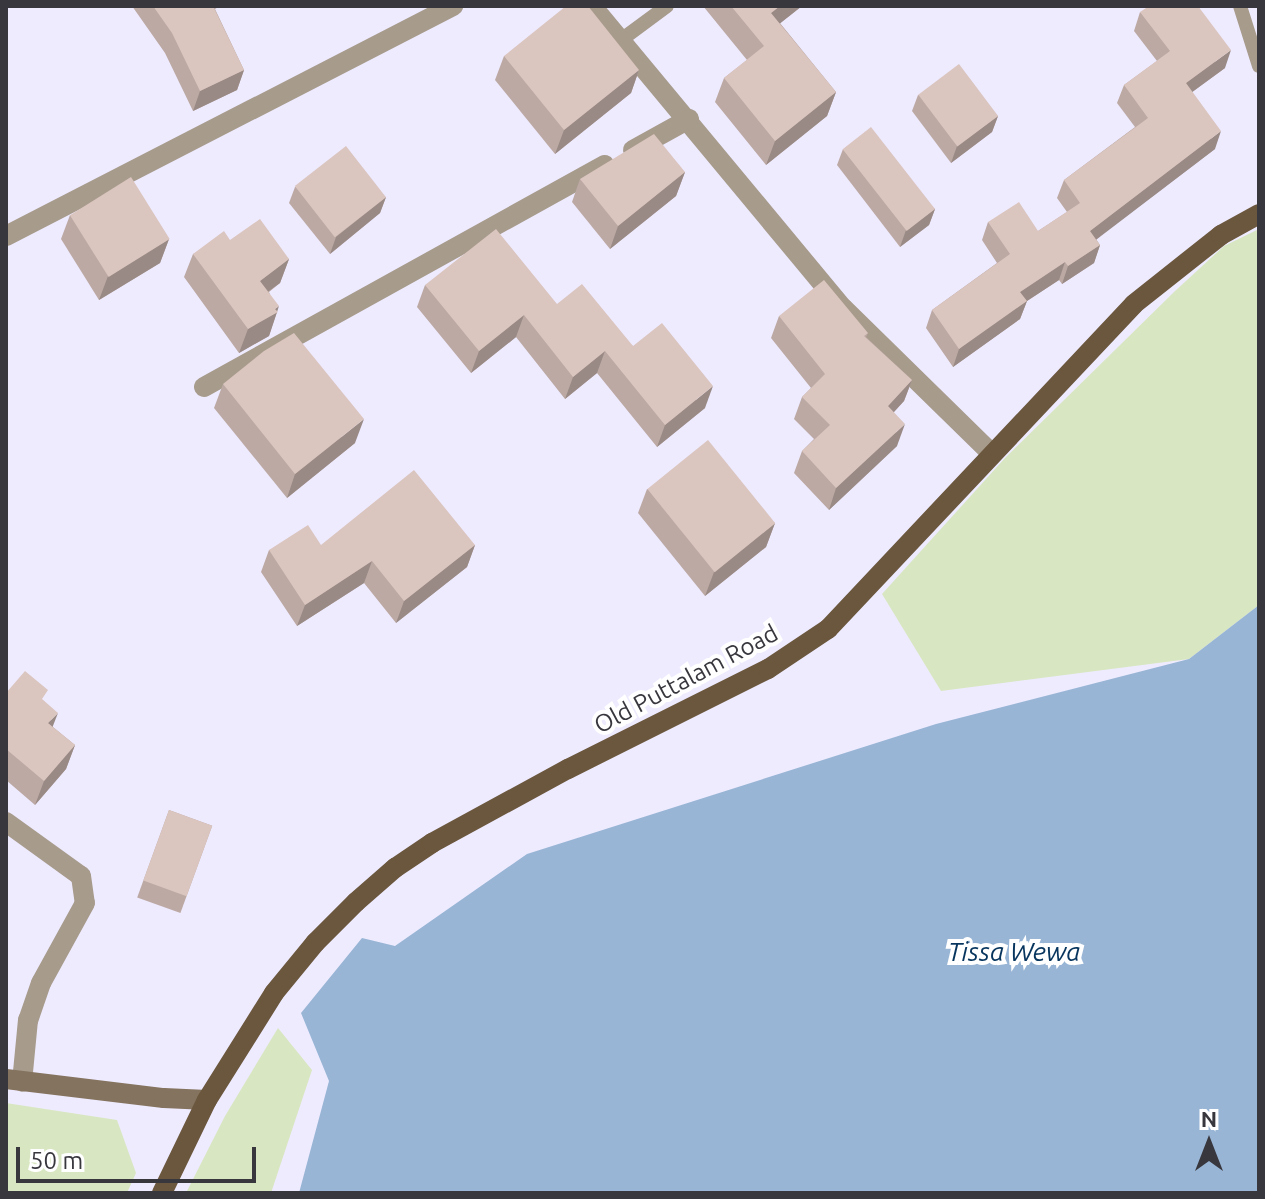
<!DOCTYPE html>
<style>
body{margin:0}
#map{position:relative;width:1265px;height:1199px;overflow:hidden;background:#eeebff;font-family:Ubuntu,sans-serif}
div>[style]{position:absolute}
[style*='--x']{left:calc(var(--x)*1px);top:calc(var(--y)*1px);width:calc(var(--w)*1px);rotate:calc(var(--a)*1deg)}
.green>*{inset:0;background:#d8e7c1}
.water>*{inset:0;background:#98b5d5}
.lane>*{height:14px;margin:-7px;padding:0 7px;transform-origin:7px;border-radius:7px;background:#a79b8c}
.street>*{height:20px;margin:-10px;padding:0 10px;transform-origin:10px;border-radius:10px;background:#a79b8c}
.secondary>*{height:20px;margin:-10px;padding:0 10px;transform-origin:10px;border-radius:10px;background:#84735e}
.primary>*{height:20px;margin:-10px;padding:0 10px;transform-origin:10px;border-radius:10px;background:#6b573d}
.wall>*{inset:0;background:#bca9a4;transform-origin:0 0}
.shaded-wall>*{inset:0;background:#998a86}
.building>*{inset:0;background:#dbc5bf;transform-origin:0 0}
span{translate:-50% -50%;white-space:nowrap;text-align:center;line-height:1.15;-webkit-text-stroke:8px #fff;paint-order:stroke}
.street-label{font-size:24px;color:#38373e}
.water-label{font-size:26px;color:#07355e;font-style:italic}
.frame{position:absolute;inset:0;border:8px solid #38373e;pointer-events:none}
.north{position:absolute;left:1169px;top:1103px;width:80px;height:80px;-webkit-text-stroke:6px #fff;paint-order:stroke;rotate:0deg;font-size:22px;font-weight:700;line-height:32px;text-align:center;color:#38373e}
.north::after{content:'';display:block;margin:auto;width:28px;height:36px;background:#38373e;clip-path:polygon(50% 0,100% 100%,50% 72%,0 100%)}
.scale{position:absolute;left:16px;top:1147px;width:240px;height:36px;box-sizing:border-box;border:4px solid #38373e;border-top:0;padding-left:10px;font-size:24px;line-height:28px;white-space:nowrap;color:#38373e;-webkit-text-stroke:6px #fff;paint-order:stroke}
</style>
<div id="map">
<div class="green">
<i style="clip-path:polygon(1259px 229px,1259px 605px,1189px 659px,941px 691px,882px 594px,1005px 458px,1174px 292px,1224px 246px)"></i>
<i style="clip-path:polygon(278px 1028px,312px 1070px,271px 1193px,186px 1193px,225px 1116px)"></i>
<i style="clip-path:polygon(6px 1103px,117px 1120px,136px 1173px,127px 1193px,6px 1193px)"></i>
</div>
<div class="water">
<i style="clip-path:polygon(1259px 605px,1259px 1193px,299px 1193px,329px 1081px,301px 1013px,362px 938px,395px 946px,527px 854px,936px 724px,1189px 659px)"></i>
</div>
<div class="lane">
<i style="--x:1240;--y:6;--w:63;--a:72.4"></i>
<i style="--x:621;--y:40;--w:57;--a:-36.5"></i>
</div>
<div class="street">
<i style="--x:592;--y:6;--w:393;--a:50.3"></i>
<i style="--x:843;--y:308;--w:206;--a:44.4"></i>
<i style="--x:633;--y:150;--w:64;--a:-29"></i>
<i style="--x:6;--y:236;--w:503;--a:-27.23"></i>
<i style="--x:204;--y:387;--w:458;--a:-29"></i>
<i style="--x:6;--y:822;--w:92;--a:35.8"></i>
<i style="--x:81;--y:876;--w:27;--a:82"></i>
<i style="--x:85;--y:903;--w:91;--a:118.8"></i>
<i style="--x:41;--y:983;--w:39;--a:109"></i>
<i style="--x:28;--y:1020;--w:62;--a:95.5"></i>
</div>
<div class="secondary">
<i style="--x:6;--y:1079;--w:159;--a:6.9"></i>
<i style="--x:164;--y:1098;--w:43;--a:2.7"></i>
</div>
<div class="primary">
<i style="--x:162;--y:1193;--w:103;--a:-64.2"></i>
<i style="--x:207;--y:1100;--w:126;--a:-57.9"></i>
<i style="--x:274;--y:993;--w:65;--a:-50.6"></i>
<i style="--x:315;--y:943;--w:58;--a:-45"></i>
<i style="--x:356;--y:902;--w:52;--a:-41.1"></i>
<i style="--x:395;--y:868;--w:45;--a:-34"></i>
<i style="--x:432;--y:843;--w:155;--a:-28.6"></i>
<i style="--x:568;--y:769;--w:224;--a:-26.6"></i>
<i style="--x:768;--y:669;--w:72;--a:-33.7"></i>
<i style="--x:828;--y:629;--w:446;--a:-46.7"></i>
<i style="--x:1134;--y:304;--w:111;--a:-38.4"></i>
<i style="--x:1221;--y:235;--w:43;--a:-28.9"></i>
</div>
<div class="wall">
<i style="clip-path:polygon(132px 6px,220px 6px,215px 9px,244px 70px,237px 90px,193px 111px,165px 53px)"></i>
<i style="clip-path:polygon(703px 6px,802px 6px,780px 23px,836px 92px,827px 116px,766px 165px,715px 102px,724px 78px,747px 60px)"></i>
<i style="clip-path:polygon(1140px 12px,1225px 68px,1192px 92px,1215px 149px,1096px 239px,1100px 245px,1094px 263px,1062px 284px,1059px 280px,1027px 301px,1020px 319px,953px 367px,926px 328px,932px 310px,997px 263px,982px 240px,988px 222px,1038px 231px,1067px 212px,1057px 198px,1064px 180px,1135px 127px,1117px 103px,1124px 85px,1157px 61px,1134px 31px)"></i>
<i style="clip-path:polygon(504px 56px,639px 70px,631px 93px,555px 154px,495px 80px)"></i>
<i style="clip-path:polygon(918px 95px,998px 116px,992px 132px,951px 163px,912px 111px)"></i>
<i style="clip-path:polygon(843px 149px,935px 209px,929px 225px,900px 247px,837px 165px)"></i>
<i style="clip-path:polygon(685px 172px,676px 196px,610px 249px,572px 202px,580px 179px)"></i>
<i style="clip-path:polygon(295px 187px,386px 197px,380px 213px,330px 254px,289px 203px)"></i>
<i style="clip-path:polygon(70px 215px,169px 239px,160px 263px,99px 300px,61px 239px)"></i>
<i style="clip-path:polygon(230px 240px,289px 259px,280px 283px,269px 292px,277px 312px,269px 336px,239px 353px,184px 277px,193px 254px)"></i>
<i style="clip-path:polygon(425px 285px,557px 304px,633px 346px,705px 408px,657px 447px,597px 373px,565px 399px,516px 337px,471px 373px,417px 307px)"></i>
<i style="clip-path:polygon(779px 316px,868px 333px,866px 337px,912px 380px,904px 401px,894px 412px,897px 446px,829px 510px,794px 473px,802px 451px,814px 439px,794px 419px,802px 397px,811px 388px,771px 338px)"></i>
<i style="clip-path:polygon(223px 384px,355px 443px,287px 498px,214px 408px)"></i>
<i style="clip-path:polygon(647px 489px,775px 523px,766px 547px,705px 596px,638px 513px)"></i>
<i style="clip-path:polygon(321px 545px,475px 545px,467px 567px,396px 623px,364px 583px,297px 626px,261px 572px,269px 550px)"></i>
<i style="clip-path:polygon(6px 693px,44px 701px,53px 727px,75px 745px,66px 769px,35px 805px,6px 780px)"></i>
<i style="left:169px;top:810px;width:46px;height:93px;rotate:20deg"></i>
</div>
<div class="shaded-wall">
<i style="clip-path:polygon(780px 6px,802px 6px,763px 37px,771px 13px)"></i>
<i style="clip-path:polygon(1231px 50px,1225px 68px,1180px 101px,1186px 83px)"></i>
<i style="clip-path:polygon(244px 70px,237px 90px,193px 111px,200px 91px)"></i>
<i style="clip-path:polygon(639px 70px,631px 93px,555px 154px,564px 130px)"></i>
<i style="clip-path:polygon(836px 92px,827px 116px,766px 165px,775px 141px)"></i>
<i style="clip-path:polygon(998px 116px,992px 132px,951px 163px,957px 146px)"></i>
<i style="clip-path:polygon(1221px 131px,1215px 149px,1084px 249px,1090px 231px)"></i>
<i style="clip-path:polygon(685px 172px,676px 196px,610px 249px,618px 226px)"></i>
<i style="clip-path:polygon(386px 197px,380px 213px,330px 254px,336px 237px)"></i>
<i style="clip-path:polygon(935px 209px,929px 225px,900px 247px,906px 230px)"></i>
<i style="clip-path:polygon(169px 239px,160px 263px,99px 300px,108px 276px)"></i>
<i style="clip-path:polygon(1100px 245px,1094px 263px,1062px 284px,1068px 266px)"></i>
<i style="clip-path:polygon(289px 259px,280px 283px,251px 304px,260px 281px)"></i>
<i style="clip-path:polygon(1065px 262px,1059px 280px,1027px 301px,1020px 319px,953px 367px,959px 349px,1020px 292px)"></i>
<i style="clip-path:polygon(279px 306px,269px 336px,239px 353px,248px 329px)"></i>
<i style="clip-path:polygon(524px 315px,516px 337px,471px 373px,479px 351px)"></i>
<i style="clip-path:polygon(605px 351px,597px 373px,565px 399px,573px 377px)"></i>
<i style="clip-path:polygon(912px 380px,904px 401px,880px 427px,888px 406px)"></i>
<i style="clip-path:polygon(713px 386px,705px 408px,657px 447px,665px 425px)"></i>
<i style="clip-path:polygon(364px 419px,355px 443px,287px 498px,295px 474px)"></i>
<i style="clip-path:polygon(905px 424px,897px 446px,829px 510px,836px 488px)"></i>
<i style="clip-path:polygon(775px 523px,766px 547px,705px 596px,714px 572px)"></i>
<i style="clip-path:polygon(475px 545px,467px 567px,396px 623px,404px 601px)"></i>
<i style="clip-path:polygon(372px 561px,364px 583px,297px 626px,305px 605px)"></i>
<i style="clip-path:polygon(58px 713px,49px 736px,48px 723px)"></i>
<i style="clip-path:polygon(75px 745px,66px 769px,35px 805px,44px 781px)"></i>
</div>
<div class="building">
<i style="clip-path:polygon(153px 6px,213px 6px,244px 70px,200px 91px,172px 33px)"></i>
<i style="clip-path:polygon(566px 6px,588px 6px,639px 70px,564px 130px,504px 56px)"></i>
<i style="clip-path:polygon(731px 6px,780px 6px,771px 13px,836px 92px,775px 141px,724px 78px,764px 46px)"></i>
<i style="clip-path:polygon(1149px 6px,1198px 6px,1231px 50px,1186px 83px,1221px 131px,1090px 231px,1100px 245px,1068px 266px,1065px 262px,1020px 292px,1027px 301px,959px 349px,932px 310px,1010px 254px,988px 222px,1019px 202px,1038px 231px,1080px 203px,1064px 180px,1148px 118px,1124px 85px,1170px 51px,1140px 12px)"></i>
<i style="left:959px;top:64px;width:65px;height:51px;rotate:53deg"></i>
<i style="left:871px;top:127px;width:104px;height:36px;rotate:52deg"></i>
<i style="clip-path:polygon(654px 134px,685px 172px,618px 226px,580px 179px)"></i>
<i style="left:346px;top:146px;width:65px;height:65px;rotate:52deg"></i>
<i style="left:131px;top:177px;width:73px;height:72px;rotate:58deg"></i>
<i style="clip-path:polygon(260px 219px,289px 259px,260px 281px,279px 306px,275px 309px,278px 312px,248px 329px,193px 254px,224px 231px,230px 240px)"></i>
<i style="clip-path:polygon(496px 229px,557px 304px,582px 284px,633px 346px,662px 323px,713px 386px,665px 425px,605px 351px,573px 377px,524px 315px,479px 351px,425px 285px)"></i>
<i style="clip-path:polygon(824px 280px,868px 333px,864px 336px,912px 380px,888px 406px,905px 424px,836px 488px,802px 451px,830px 425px,802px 397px,825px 374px,779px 316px)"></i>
<i style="clip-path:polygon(294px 333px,364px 419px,295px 474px,223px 384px,264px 351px)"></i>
<i style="left:708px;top:440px;width:107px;height:78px;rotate:51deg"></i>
<i style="clip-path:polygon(414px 470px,475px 545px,404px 601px,372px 561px,305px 605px,269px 550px,308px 525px,321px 545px)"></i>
<i style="clip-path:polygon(25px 671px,48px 690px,42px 699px,58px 713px,48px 723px,75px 745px,44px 781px,6px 749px,6px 693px)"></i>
<i style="left:169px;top:810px;width:46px;height:75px;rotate:20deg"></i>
</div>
<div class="street-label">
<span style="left:686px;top:679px;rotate:-28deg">Old Puttalam Road</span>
</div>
<div class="water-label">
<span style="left:1014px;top:952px">Tissa Wewa</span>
</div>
<div class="frame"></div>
<div class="north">N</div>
<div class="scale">50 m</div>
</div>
